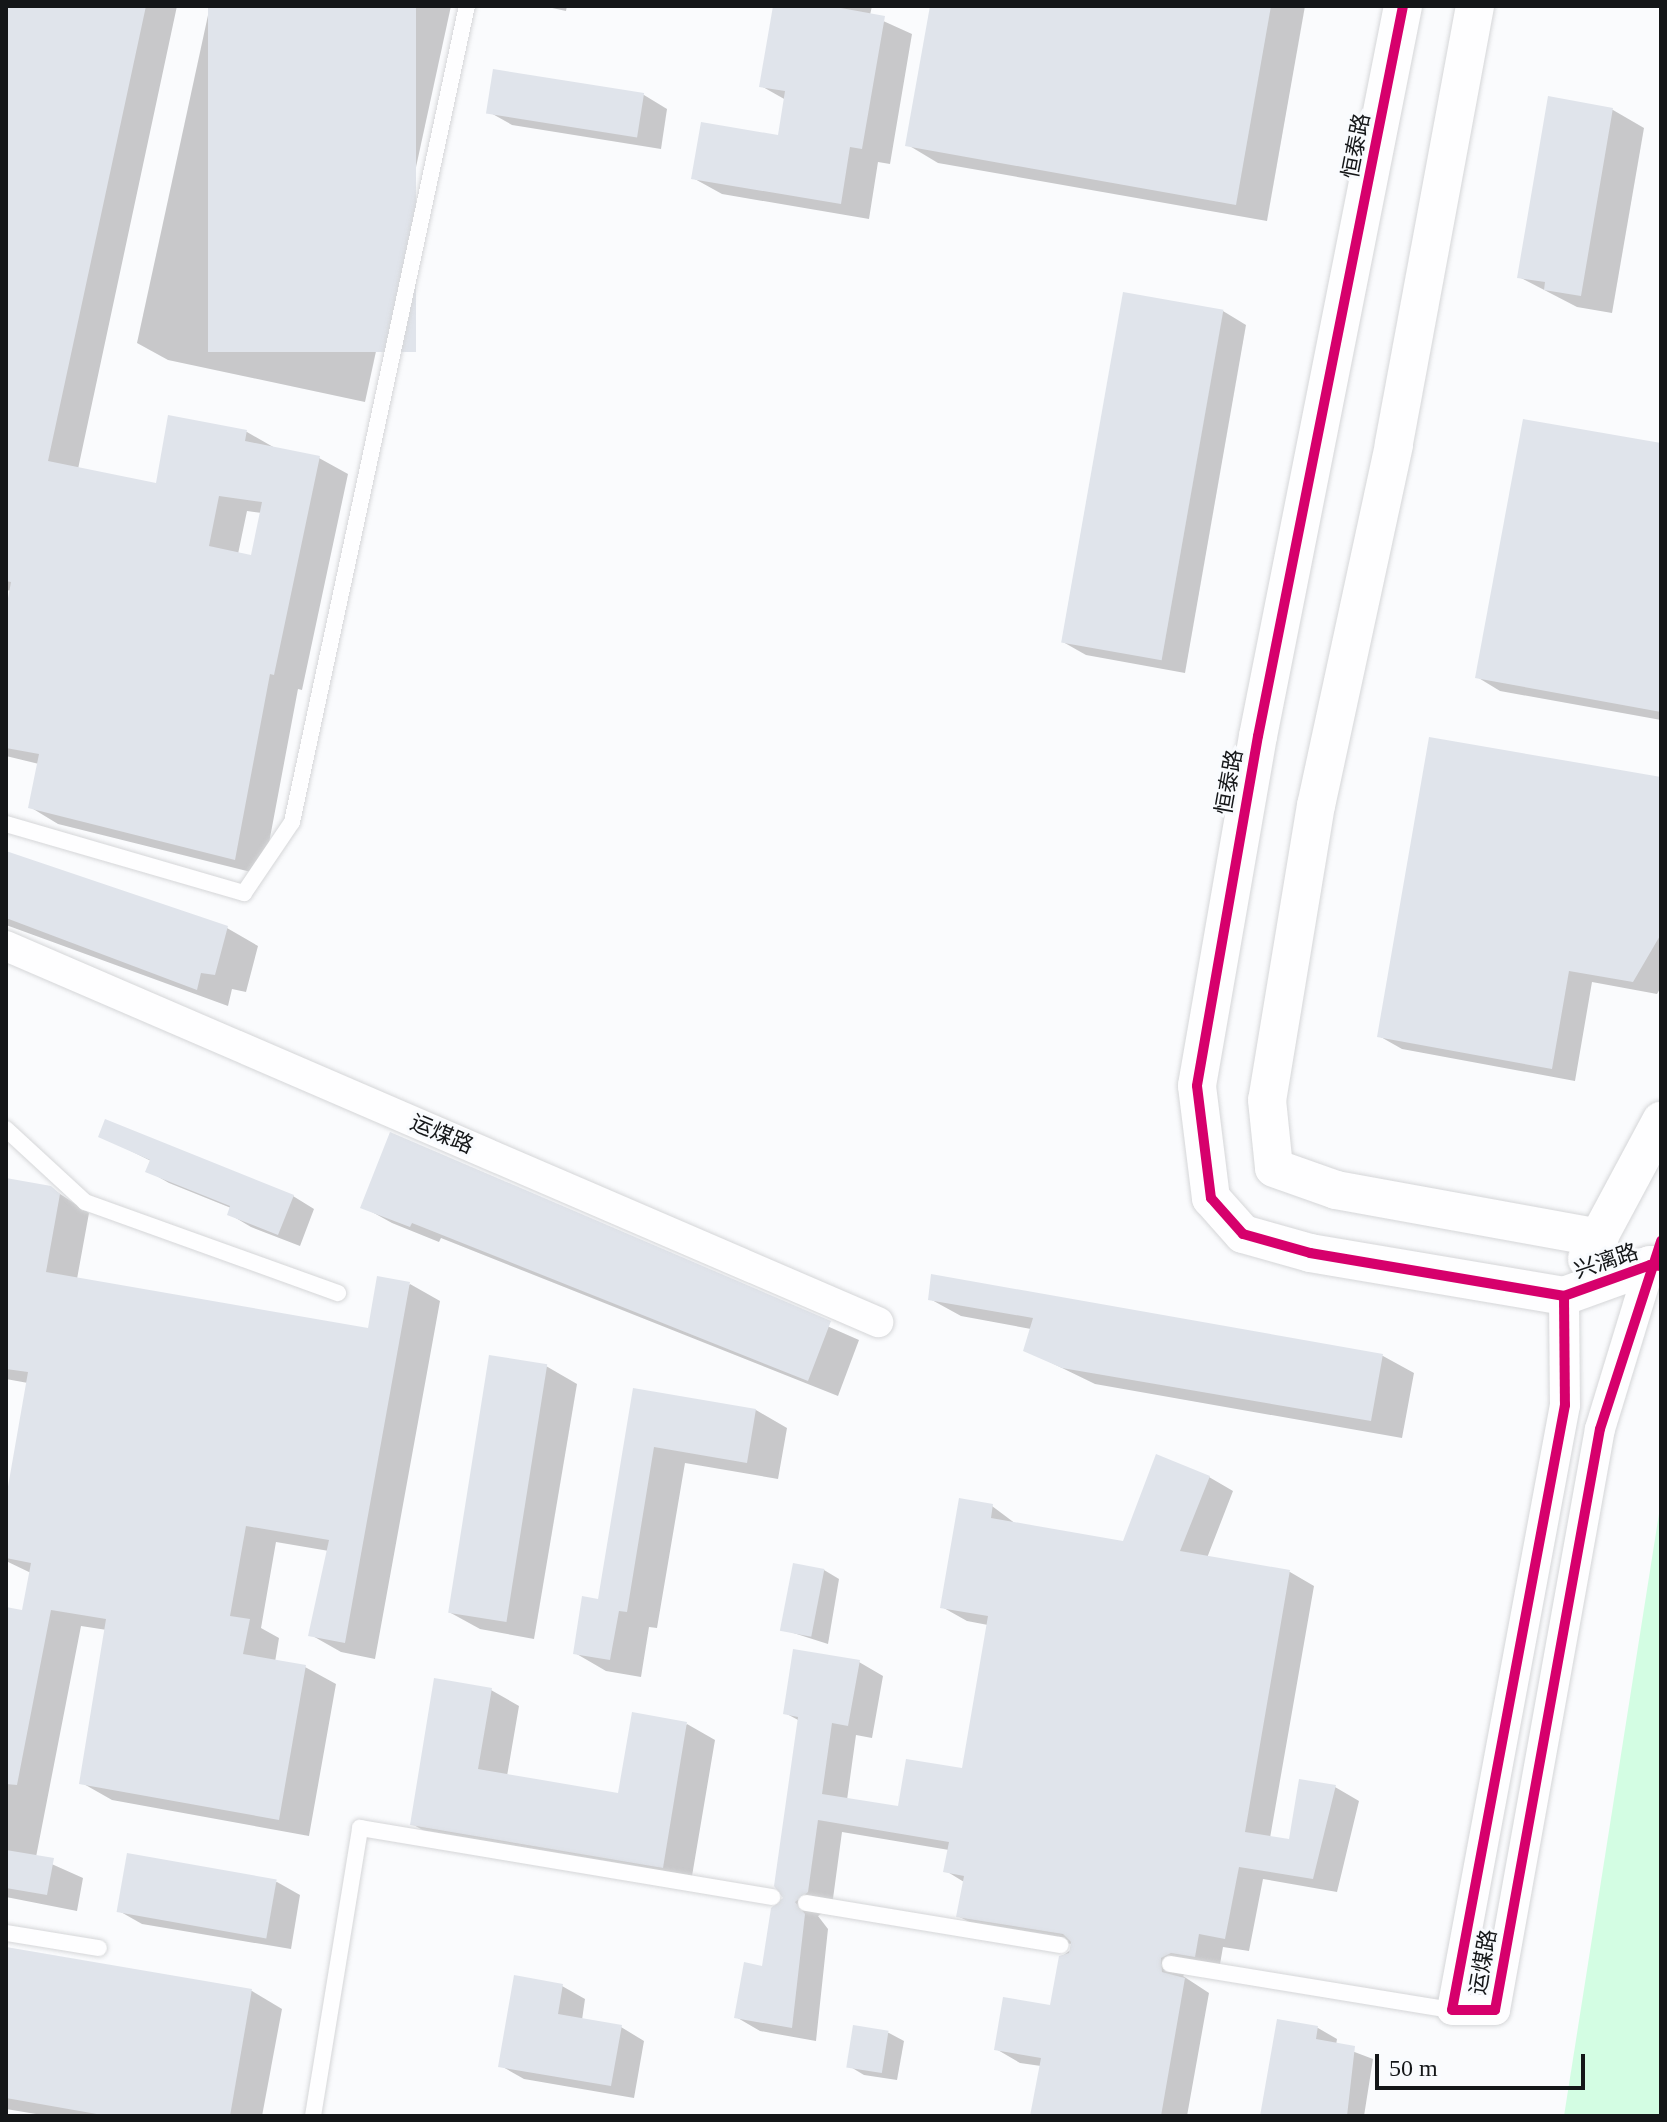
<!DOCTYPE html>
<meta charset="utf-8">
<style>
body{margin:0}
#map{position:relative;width:1667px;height:2122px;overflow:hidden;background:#fafbfd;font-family:"Times New Roman","Noto Sans SC",serif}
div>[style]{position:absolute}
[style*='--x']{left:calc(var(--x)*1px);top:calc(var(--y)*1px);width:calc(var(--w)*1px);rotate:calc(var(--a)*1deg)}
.green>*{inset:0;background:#d3fde3}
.shadow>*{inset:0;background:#0003}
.building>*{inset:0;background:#e0e4eb;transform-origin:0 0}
.roads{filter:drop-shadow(0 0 2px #d5d6d8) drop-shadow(0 0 2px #d5d6d8)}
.service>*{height:16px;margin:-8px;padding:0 8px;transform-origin:8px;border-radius:8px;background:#fefeff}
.minor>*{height:30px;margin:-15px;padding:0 15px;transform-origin:15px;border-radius:15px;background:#fefeff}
.tertiary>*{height:38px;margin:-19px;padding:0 19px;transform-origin:19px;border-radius:19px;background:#fefeff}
.cycleway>*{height:10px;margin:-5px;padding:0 5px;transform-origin:5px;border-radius:5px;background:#d6006c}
span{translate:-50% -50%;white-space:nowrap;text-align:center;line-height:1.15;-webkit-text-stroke:6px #f9fbfe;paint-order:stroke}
.street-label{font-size:22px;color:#141618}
.frame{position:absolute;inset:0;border:8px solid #141618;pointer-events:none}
.scale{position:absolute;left:1375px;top:2054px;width:210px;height:36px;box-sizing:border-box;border:4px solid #141618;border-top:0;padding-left:10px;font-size:24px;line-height:28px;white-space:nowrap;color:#141618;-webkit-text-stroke:6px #f9fbfe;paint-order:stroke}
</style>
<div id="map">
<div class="green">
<i style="clip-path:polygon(1661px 1501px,1661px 2116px,1564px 2116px)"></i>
</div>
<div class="shadow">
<i style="clip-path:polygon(evenodd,6px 6px,177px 6px,78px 469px,158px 485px,170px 418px,247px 432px,275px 448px,319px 458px,348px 474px,302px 690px,298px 689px,263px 875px,58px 824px,30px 807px,39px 764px,6px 756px,6px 619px,12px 591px,6px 590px,6px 6px,247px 511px,262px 513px,252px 557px,238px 554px,247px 511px)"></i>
<i style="clip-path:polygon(210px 6px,451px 6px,365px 402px,168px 360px,137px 343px)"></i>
<i style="clip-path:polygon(543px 6px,567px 6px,566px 11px)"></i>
<i style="clip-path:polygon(775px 6px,872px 6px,870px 15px,912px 34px,890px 164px,878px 162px,869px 219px,722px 194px,693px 178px,779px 137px,786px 100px,761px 86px)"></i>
<i style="clip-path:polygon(932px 6px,1305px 6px,1267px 221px,938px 163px,908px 145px)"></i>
<i style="clip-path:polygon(495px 71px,644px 95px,667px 109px,661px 149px,512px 125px,489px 112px)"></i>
<i style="clip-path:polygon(1549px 99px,1613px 110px,1644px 128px,1612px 313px,1577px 307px,1519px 277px)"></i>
<i style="clip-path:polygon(1223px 311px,1246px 325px,1185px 673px,1086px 655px,1063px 642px)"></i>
<i style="clip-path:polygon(1661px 445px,1661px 720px,1500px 691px,1477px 677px)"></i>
<i style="clip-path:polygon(1661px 779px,1661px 987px,1657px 994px,1592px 982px,1575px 1081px,1402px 1049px,1379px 1036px)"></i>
<i style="clip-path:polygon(6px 854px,227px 928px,258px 946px,246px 992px,232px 989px,228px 1006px,6px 925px)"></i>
<i style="clip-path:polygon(391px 1135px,859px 1340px,838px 1396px,441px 1238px,439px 1242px,392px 1223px,363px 1207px)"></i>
<i style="clip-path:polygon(101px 1136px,293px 1196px,314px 1209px,300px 1246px,251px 1227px,229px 1214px,231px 1208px,169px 1183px,148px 1171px,151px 1161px)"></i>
<i style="clip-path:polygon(6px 1180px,51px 1188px,89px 1213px,77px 1279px,370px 1330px,410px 1284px,440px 1301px,375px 1659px,341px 1652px,311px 1635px,329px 1551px,276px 1542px,261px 1628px,279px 1638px,275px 1662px,305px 1667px,336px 1684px,309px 1836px,112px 1800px,82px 1783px,107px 1630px,81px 1626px,36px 1857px,83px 1878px,77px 1911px,6px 1897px,6px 1609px,24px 1612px,31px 1573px,6px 1561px,6px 1504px,28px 1383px,6px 1379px)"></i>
<i style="clip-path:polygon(933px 1276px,1383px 1356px,1414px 1373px,1402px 1438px,1095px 1384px,1025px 1350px,1031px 1329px,961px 1316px,930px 1299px)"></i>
<i style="clip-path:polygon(546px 1366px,577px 1384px,534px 1639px,480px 1629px,449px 1612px)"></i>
<i style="clip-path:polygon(635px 1390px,756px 1410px,787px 1428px,778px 1479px,685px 1463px,657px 1628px,649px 1627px,641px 1677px,606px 1671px,575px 1653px,599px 1602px)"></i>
<i style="clip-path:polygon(1209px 1477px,1233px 1491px,1207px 1558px,1290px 1572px,1314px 1586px,1270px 1838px,1290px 1842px,1335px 1787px,1359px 1801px,1337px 1892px,1263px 1879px,1249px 1951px,1223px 1947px,1219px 1970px,1192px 1966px,1183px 1976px,1209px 1993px,1187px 2116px,1032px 2116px,1041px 2066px,1020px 2063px,996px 2049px,1052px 2007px,1061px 1957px,1077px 1945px,982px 1929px,958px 1916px,964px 1882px,946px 1871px,949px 1850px,842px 1832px,832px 1906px,818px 1916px,828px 1929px,816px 2041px,760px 2031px,736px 2017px,764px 1968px,786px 1898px,800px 1721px,785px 1713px,859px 1662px,883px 1676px,872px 1738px,856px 1735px,847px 1800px,900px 1809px,963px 1770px,988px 1625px,967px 1621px,942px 1607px,992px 1506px,1016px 1524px,1124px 1543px)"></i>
<i style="clip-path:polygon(824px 1570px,839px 1579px,828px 1644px,784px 1630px)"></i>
<i style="clip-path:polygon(491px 1690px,519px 1706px,507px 1776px,620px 1796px,687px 1724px,715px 1740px,691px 1882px,440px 1840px,412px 1824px)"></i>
<i style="clip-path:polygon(277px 1882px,300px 1895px,291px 1949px,142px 1924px,119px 1911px)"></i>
<i style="clip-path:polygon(6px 1949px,252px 1991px,282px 2009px,262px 2116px,48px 2116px,6px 2109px)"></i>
<i style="clip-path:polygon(562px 1986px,585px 1999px,582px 2020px,621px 2027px,644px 2041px,634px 2098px,524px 2079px,501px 2066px)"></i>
<i style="clip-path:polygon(1279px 2021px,1318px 2028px,1337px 2039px,1336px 2045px,1373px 2059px,1364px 2116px,1262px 2116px)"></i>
<i style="clip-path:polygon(855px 2027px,889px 2033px,904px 2041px,897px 2080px,864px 2075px,849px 2066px)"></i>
</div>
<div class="building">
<i style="clip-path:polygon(evenodd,6px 6px,146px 6px,48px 461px,156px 483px,168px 415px,247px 430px,245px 441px,320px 456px,274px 675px,270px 674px,235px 860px,28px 808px,39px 754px,6px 748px,6px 609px,11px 582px,6px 581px,6px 6px,219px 496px,262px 502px,251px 555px,209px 546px,219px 496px)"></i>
<i style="left:208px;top:6px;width:208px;height:346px"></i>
<i style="clip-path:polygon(773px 6px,830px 6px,885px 16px,862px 149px,850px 147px,841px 204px,691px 179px,701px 122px,778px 135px,785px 91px,759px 87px)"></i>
<i style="clip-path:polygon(930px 6px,1271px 6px,1236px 205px,905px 146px)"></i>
<i style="left:493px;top:69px;width:153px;height:45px;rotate:9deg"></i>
<i style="clip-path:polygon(1548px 96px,1613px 108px,1581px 296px,1544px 290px,1545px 282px,1517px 278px)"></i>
<i style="left:1123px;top:292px;width:102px;height:356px;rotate:10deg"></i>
<i style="clip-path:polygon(1523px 419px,1661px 443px,1661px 712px,1475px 678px)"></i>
<i style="clip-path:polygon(1429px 737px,1661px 777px,1661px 934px,1633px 982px,1569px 971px,1552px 1069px,1377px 1037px)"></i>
<i style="clip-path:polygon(6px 851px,228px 926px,215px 975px,201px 973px,197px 990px,6px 918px)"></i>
<i style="clip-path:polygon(105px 1119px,294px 1195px,278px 1235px,227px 1215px,230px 1206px,145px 1172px,150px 1160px,98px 1137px)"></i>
<i style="clip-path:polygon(390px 1132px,831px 1321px,808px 1381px,412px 1223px,410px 1227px,360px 1208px)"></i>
<i style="clip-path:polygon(6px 1178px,51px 1186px,60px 1194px,46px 1272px,368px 1328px,377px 1276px,410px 1282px,345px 1643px,308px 1636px,329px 1540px,246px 1526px,230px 1616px,250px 1619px,243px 1654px,306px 1665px,279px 1820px,79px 1784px,106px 1619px,51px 1610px,17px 1785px,6px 1784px,6px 1607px,22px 1610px,31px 1563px,6px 1558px,6px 1498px,28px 1372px,6px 1369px)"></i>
<i style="clip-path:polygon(931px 1274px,1383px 1354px,1371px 1421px,1062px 1368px,1023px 1351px,1033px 1318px,928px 1300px)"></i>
<i style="left:489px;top:1355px;width:59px;height:261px;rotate:9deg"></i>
<i style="clip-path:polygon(633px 1388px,756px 1409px,747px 1463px,654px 1447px,627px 1612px,619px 1611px,610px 1660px,573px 1654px,582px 1596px,598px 1599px)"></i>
<i style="clip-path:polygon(1156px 1454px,1210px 1476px,1180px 1551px,1290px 1570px,1245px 1832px,1289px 1839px,1299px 1779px,1336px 1785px,1313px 1879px,1239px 1867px,1225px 1939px,1199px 1934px,1195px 1957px,1171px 1953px,1161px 1958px,1162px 1972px,1185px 1978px,1161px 2116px,1030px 2116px,1041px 2058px,994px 2050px,1003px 1997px,1050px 2005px,1059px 1956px,1069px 1953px,1071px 1942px,1063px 1934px,956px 1917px,964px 1876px,943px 1872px,949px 1842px,818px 1820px,808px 1892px,795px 1902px,805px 1914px,792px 2028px,734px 2018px,744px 1962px,762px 1966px,771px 1908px,783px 1898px,774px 1886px,798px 1717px,783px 1714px,793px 1649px,860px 1660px,848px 1726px,832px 1723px,822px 1794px,898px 1806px,906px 1759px,962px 1768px,988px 1616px,940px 1608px,959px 1498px,993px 1504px,991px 1518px,1123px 1541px)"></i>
<i style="left:793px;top:1563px;width:32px;height:69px;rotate:11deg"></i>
<i style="clip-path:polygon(434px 1678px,492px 1688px,478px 1769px,618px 1793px,632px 1712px,687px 1722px,663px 1868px,410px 1825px)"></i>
<i style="clip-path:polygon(6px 1850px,54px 1858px,47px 1895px,6px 1888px)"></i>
<i style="left:127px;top:1853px;width:152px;height:60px;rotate:10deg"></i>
<i style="clip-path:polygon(6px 1947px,252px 1989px,230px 2116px,108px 2116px,6px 2098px)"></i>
<i style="clip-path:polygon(514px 1975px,563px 1984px,558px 2014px,622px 2025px,611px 2086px,498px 2067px)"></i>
<i style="clip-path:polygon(1277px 2019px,1318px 2026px,1316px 2039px,1355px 2046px,1347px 2116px,1260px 2116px)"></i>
<i style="left:853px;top:2025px;width:36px;height:43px;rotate:9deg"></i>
</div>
<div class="roads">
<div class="service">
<i style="--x:6;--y:824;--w:248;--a:16.2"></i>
<i style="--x:244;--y:893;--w:86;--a:-55.9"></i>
<i style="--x:292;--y:822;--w:835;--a:-77.9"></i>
<i style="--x:6;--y:1129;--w:108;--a:42.7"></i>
<i style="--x:85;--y:1202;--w:269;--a:19.8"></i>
<i style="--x:806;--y:1903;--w:258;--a:9.4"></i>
<i style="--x:6;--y:1933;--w:94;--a:9.2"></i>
<i style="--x:1170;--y:1964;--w:286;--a:9.3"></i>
<i style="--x:313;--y:2116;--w:292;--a:-80.7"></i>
<i style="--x:360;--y:1828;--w:418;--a:9.5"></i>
</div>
<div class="minor">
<i style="--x:6;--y:946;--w:950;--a:23.33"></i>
<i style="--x:1564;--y:1296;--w:109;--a:89.5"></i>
<i style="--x:1565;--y:1405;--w:615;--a:100.58"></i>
<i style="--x:1452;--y:2010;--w:43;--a:0"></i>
<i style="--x:1495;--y:2010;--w:590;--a:-79.76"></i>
<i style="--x:1600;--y:1429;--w:171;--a:-73"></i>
</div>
<div class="tertiary">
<i style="--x:1403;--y:6;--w:744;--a:101.23"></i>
<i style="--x:1258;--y:736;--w:355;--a:99.9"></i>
<i style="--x:1197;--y:1086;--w:113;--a:82.9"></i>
<i style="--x:1211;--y:1198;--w:48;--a:48.4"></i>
<i style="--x:1243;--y:1234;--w:70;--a:15.8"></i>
<i style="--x:1310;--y:1253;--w:258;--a:9.6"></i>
<i style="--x:1564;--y:1296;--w:91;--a:-19.8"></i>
<i style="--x:1650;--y:1265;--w:11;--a:5"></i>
<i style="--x:1475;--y:6;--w:446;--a:100.5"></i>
<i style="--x:1394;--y:445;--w:368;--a:102.2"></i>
<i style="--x:1316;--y:805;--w:299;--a:99.4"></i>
<i style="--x:1267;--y:1100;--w:68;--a:84.1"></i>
<i style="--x:1274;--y:1168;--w:66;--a:19.5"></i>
<i style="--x:1336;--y:1190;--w:268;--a:10.3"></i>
<i style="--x:1587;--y:1259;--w:157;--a:-61.8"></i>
</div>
</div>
<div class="cycleway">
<i style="--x:1403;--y:6;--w:744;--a:101.23"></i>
<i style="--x:1258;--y:736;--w:355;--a:99.9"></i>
<i style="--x:1197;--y:1086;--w:113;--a:82.9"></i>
<i style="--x:1211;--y:1198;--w:48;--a:48.4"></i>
<i style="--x:1243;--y:1234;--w:70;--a:15.8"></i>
<i style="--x:1310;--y:1253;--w:258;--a:9.6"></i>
<i style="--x:1564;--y:1296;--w:91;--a:-19.8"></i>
<i style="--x:1650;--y:1265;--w:11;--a:5"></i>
<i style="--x:1564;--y:1296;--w:109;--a:89.5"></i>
<i style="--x:1565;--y:1405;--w:615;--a:100.58"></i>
<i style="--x:1452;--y:2010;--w:43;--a:0"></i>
<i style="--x:1495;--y:2010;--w:590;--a:-79.76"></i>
<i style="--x:1600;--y:1429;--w:198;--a:-72"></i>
</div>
<div class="street-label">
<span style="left:1356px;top:146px;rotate:-79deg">恒泰路</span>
<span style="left:1229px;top:782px;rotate:-80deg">恒泰路</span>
<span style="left:442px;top:1134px;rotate:23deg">运煤路</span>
<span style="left:1606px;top:1261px;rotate:-18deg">兴漓路</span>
<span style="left:1483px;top:1962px;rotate:-80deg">运煤路</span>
</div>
<div class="frame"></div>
<div class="scale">50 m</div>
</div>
